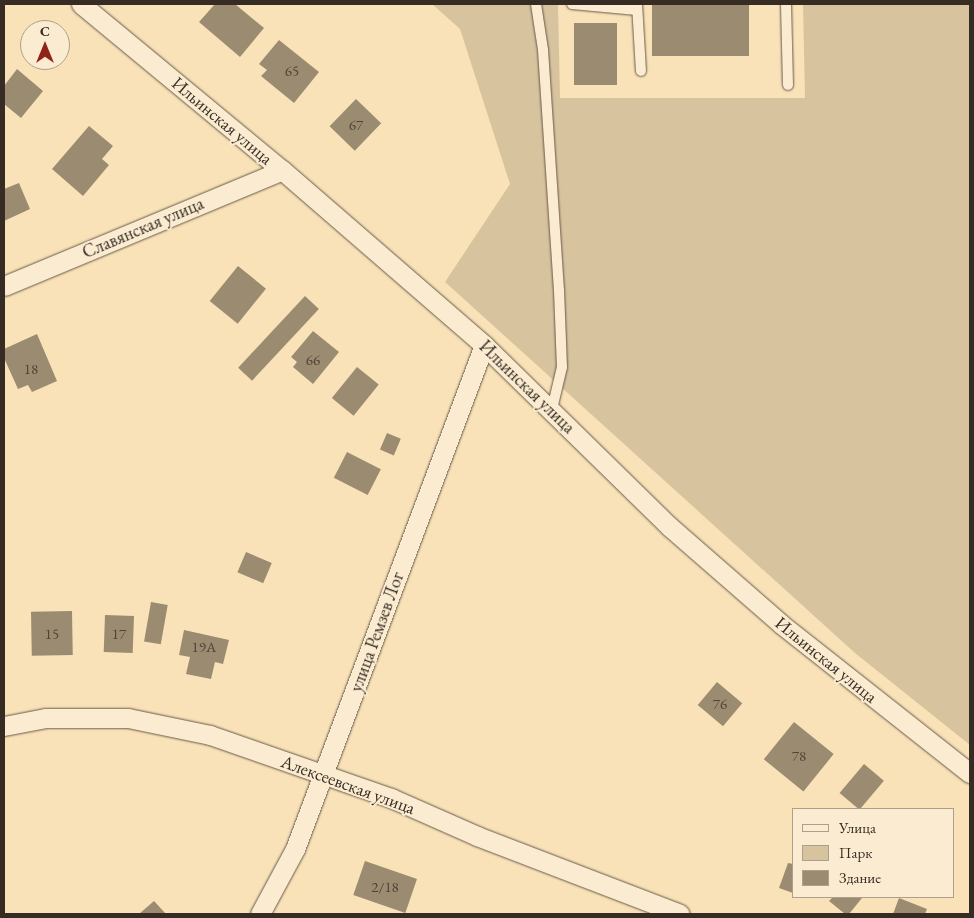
<!DOCTYPE html>
<meta charset="utf-8">
<style>
body{margin:0}
#map{position:relative;width:974px;height:918px;overflow:hidden;background:#f9e2b8;font-family:"EB Garamond",serif}
div>[style]{position:absolute}
[style*='--x']{left:calc(var(--x)*1px);top:calc(var(--y)*1px);width:calc(var(--w)*1px);rotate:calc(var(--a)*1deg)}
.green>*{inset:0;background:#d8c39f}
.building>*{inset:0;background:#9b8b71;transform-origin:0 0}
.roads{filter:drop-shadow(0 0 1px #675a49) drop-shadow(0 0 1px #675a49)}
.service>*{height:10px;margin:-5px;padding:0 5px;transform-origin:5px;border-radius:5px;background:#fbecd1}
.minor>*{height:19px;margin:-9.5px;padding:0 9.5px;transform-origin:9.5px;border-radius:9.5px;background:#fbecd1}
span{translate:-50% -50%;white-space:nowrap;text-align:center;line-height:1.15;-webkit-text-stroke:4px #fbecd1;paint-order:stroke}
.number-label{font-size:15px;color:#4f4437}
.number-label span{-webkit-text-stroke-width:0}
.street-label{font-size:18px;color:#362c24}
.frame{position:absolute;inset:0;border:5px solid #362c24;pointer-events:none}
.legend{position:absolute;left:792px;top:808px;width:162px;height:90px;box-sizing:border-box;background:#fbecd1;border:1px solid #ac9f8c;margin:0;padding:6px 9px;list-style:none;font-size:15px;color:#362c24}
.legend li{display:flex;align-items:center;gap:10px;height:25px}
.legend b{width:25px;border:1px solid #ac9f8c}
.north{position:absolute;left:20px;top:20px;width:50px;height:50px;box-sizing:border-box;background:#fbecd1;border:1px solid #ac9f8c;border-radius:50%;rotate:0deg;font-size:14px;font-weight:700;line-height:20px;text-align:center;color:#362c24}
.north::after{content:'';display:block;margin:auto;width:18px;height:22px;background:#8f2418;clip-path:polygon(50% 0,100% 100%,50% 72%,0 100%)}
</style>
<div id="map">
<div class="green">
<i style="clip-path:polygon(432px 4px,558px 4px,560px 98px,805px 98px,803px 4px,970px 4px,970px 745px,855px 653px,445px 282px,510px 184px,460px 29px)"></i>
</div>
<div class="building">
<i style="clip-path:polygon(215px 4px,235px 4px,264px 28px,240px 57px,199px 22px)"></i>
<i style="left:652px;top:4px;width:97px;height:52px"></i>
<i style="left:574px;top:23px;width:43px;height:62px"></i>
<i style="clip-path:polygon(279px 40px,319px 72px,294px 103px,261px 76px,267px 70px,259px 64px)"></i>
<i style="clip-path:polygon(17px 69px,43px 91px,21px 118px,4px 104px,4px 86px)"></i>
<i style="left:356px;top:99px;width:35px;height:38px;rotate:44deg"></i>
<i style="clip-path:polygon(89px 126px,113px 146px,102px 159px,109px 165px,83px 196px,52px 169px)"></i>
<i style="clip-path:polygon(19px 183px,30px 209px,4px 221px,4px 189px)"></i>
<i style="left:238px;top:266px;width:36px;height:45px;rotate:39deg"></i>
<i style="left:305px;top:296px;width:19px;height:98px;rotate:43deg"></i>
<i style="clip-path:polygon(313px 331px,339px 352px,313px 384px,293px 367px,297px 362px,291px 357px)"></i>
<i style="clip-path:polygon(37px 334px,57px 381px,32px 392px,28px 385px,18px 389px,4px 358px,4px 349px)"></i>
<i style="left:357px;top:367px;width:28px;height:40px;rotate:39deg"></i>
<i style="left:387px;top:433px;width:15px;height:18px;rotate:23deg"></i>
<i style="left:347px;top:452px;width:38px;height:29px;rotate:27deg"></i>
<i style="left:246px;top:552px;width:28px;height:22px;rotate:23deg"></i>
<i style="left:151px;top:602px;width:17px;height:40px;rotate:10deg"></i>
<i style="left:72px;top:611px;width:44px;height:41px;rotate:89deg"></i>
<i style="left:105px;top:615px;width:29px;height:37px;rotate:2deg"></i>
<i style="clip-path:polygon(184px 630px,229px 640px,223px 664px,215px 662px,211px 679px,186px 674px,190px 657px,179px 655px)"></i>
<i style="left:717px;top:682px;width:33px;height:30px;rotate:40deg"></i>
<i style="left:794px;top:722px;width:51px;height:48px;rotate:39deg"></i>
<i style="left:864px;top:764px;width:26px;height:38px;rotate:40deg"></i>
<i style="left:365px;top:861px;width:55px;height:36px;rotate:19deg"></i>
<i style="clip-path:polygon(788px 863px,793px 864px,793px 893px,779px 888px)"></i>
<i style="clip-path:polygon(833px 897px,861px 897px,862px 898px,849px 914px,845px 914px,829px 901px)"></i>
<i style="clip-path:polygon(899px 898px,927px 909px,925px 914px,893px 914px)"></i>
<i style="clip-path:polygon(154px 901px,166px 914px,139px 914px)"></i>
</div>
<div class="roads">
<div class="service">
<i style="--x:536;--y:4;--w:47;--a:81.3"></i>
<i style="--x:543;--y:50;--w:241;--a:86.2"></i>
<i style="--x:559;--y:290;--w:77;--a:87.8"></i>
<i style="--x:562;--y:367;--w:43;--a:103.4"></i>
<i style="--x:572;--y:4;--w:65;--a:5.3"></i>
<i style="--x:637;--y:4;--w:67;--a:86.6"></i>
<i style="--x:786;--y:4;--w:81;--a:88.6"></i>
</div>
<div class="minor">
<i style="--x:81;--y:4;--w:261;--a:39.6"></i>
<i style="--x:282;--y:170;--w:267;--a:40.9"></i>
<i style="--x:484;--y:345;--w:260;--a:44.4"></i>
<i style="--x:670;--y:527;--w:147;--a:41.1"></i>
<i style="--x:781;--y:624;--w:241;--a:38.3"></i>
<i style="--x:4;--y:286;--w:301;--a:-22.6"></i>
<i style="--x:4;--y:726;--w:43;--a:-10.8"></i>
<i style="--x:46;--y:718;--w:82;--a:0"></i>
<i style="--x:128;--y:718;--w:84;--a:11.7"></i>
<i style="--x:210;--y:735;--w:192;--a:19.2"></i>
<i style="--x:391;--y:798;--w:94;--a:23.8"></i>
<i style="--x:477;--y:836;--w:217;--a:21"></i>
<i style="--x:260;--y:914;--w:74;--a:-61.7"></i>
<i style="--x:295;--y:849;--w:538;--a:-69.44"></i>
</div>
</div>
<div class="number-label">
<span style="left:292px;top:71px">65</span>
<span style="left:356px;top:125px">67</span>
<span style="left:313px;top:360px">66</span>
<span style="left:31px;top:369px">18</span>
<span style="left:52px;top:634px">15</span>
<span style="left:119px;top:634px">17</span>
<span style="left:204px;top:647px">19А</span>
<span style="left:720px;top:704px">76</span>
<span style="left:799px;top:756px">78</span>
<span style="left:385px;top:887px">2/18</span>
</div>
<div class="street-label">
<span style="left:222px;top:121px;rotate:40deg">Ильинская улица</span>
<span style="left:143px;top:228px;rotate:-23deg">Славянская улица</span>
<span style="left:527px;top:387px;rotate:44deg">Ильинская улица</span>
<span style="left:377px;top:632px;rotate:-70deg">улица Ремзев Лог</span>
<span style="left:826px;top:660px;rotate:39deg">Ильинская улица</span>
<span style="left:348px;top:785px;rotate:20deg">Алексеевская улица</span>
</div>
<div class="frame"></div>
<ul class="legend">
<li><b style="height:6px;background:#fbecd1"></b>Улица</li>
<li><b style="height:14px;background:#d8c39f"></b>Парк</li>
<li><b style="height:14px;background:#9b8b71"></b>Здание</li>
</ul>
<div class="north">С</div>
</div>
